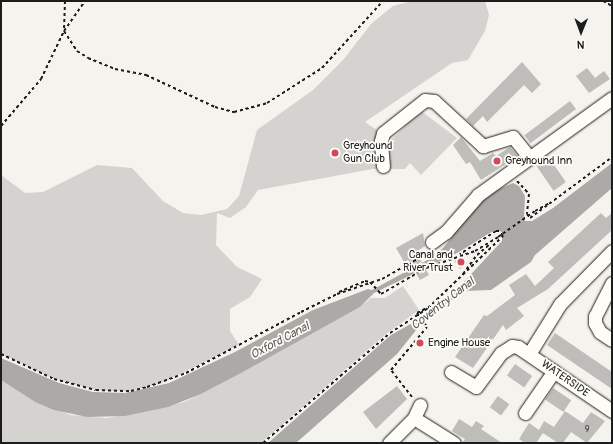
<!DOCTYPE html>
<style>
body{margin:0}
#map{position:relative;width:613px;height:444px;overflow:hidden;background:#f4f3ee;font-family:Pangolin,sans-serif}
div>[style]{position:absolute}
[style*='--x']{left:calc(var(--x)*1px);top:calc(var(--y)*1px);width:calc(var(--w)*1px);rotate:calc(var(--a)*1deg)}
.green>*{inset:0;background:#d4d3cf}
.water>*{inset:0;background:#abaaa6}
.building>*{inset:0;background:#bebdba;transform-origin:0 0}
.path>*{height:2px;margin-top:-1px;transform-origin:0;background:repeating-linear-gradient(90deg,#1c1c1c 0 3px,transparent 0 6px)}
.roads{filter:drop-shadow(0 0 1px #1c1c1c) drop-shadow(0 0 1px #1c1c1c)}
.minor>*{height:13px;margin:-6.5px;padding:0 6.5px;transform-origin:6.5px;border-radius:6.5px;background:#fdfcf7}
.path-bridge>*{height:2px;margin-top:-1px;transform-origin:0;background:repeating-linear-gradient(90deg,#1c1c1c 0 3px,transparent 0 6px)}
.dots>*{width:11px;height:11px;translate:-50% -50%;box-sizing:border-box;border:2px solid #fdfcf7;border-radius:50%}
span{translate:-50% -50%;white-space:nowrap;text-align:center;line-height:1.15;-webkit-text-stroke:3.5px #fdfcf7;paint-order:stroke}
.number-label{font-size:9px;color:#444}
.number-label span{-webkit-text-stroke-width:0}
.poi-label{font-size:11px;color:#1c1c1c}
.left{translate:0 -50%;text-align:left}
.right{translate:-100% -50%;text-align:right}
.street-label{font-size:11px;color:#1c1c1c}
.water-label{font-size:12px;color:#5c5c5a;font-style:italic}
.frame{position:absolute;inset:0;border:2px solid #1c1c1c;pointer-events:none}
.north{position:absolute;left:561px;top:12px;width:40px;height:40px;-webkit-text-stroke:3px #fdfcf7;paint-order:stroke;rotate:181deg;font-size:11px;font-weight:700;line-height:16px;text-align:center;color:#1c1c1c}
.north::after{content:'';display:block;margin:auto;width:14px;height:18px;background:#1c1c1c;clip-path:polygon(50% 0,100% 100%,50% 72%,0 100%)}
</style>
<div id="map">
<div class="green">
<i style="clip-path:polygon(412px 1px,485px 1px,489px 15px,485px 31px,468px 60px,452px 63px,365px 122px,391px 140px,421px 111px,457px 138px,421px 175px,410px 163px,405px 169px,373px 169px,258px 190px,246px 207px,230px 218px,217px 213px,216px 245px,237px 267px,262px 279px,250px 297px,230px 309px,230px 331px,239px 345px,164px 382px,131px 391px,112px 391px,96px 390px,54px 379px,1px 354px,1px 175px,25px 193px,43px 192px,97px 165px,132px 168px,163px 201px,183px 213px,201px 215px,227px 209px,239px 196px,257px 130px,313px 90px,343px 60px,371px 24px,393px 6px)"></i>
<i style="clip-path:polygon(403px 286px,419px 310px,386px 334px,261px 443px,1px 443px,1px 380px,35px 402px,71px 415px,106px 418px,139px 413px,184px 402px,201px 394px,360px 307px,371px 298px,385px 298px)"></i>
</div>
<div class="water">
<i style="clip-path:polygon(612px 163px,612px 188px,535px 255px,531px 262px,491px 290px,463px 291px,421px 324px,397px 354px,296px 443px,268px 443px,391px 335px,416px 321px,459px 287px,502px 241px,502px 232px,496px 230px,488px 234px,459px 252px,374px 293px,360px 307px,239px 374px,201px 394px,168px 407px,125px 416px,87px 417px,54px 410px,35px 402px,1px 380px,1px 358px,59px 383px,93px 392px,126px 393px,169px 383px,235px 352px,313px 310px,368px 289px,372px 290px,431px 258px,443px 248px,482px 199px,499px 189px,513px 183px,519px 186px,525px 196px,524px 218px,525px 221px,532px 221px,553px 208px)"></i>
</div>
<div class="building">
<i style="clip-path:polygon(522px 62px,541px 84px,532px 93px,524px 85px,487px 122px,483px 116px,473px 126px,466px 119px)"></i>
<i style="clip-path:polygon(587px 68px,595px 78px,604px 71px,610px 79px,589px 93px,576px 76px)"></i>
<i style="left:570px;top:101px;width:10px;height:57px;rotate:53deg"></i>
<i style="clip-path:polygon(461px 137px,480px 161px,493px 153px,496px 156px,510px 147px,518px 156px,481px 180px,470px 162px,466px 164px,453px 145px)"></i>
<i style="left:547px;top:155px;width:33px;height:15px;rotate:55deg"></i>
<i style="clip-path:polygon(601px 213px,606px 218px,612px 213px,612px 230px,548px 289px,517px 308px,524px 316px,506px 330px,503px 325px,473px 368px,455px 357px,484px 315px,487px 316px,515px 295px,509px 285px,526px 274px,535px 286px,554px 268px,548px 262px)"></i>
<i style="clip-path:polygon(423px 233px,425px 246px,416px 252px,429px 275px,420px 280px,408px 260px,404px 262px,396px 248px)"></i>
<i style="clip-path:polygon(462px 256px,467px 263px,460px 269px,454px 261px)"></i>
<i style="clip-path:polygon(555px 333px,612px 372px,612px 389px,547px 345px)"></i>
<i style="left:515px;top:364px;width:21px;height:14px;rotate:35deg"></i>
<i style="clip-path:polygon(397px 386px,407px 399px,376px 429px,363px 412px)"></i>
<i style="left:553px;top:388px;width:22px;height:14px;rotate:34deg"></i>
<i style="left:498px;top:396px;width:14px;height:14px;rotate:36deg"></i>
<i style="clip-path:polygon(565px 411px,583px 423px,591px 412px,605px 421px,587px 443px,571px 432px,563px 443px,558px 443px,543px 433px,536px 443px,525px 443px,519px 439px,529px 423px,539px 430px,544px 421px,554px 427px)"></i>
<i style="clip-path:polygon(459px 419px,472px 427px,476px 421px,484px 426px,481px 429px,502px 443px,462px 443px,465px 439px,452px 431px)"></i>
</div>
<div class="path">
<i style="--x:65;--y:1;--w:30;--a:92"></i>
<i style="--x:64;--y:31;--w:24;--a:57"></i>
<i style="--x:77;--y:51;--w:13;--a:32"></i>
<i style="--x:88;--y:58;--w:29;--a:22"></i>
<i style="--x:115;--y:69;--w:32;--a:11"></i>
<i style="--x:146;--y:75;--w:76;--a:24.9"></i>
<i style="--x:215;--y:107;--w:20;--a:15"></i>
<i style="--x:234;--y:112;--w:34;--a:-15"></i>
<i style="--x:267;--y:103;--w:65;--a:-32.5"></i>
<i style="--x:322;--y:68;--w:91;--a:-47.7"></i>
<i style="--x:603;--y:1;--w:10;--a:29"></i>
<i style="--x:1;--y:126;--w:62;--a:-49.6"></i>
<i style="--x:41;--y:79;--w:53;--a:-64.4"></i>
<i style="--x:64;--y:31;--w:37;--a:-55"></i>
<i style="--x:517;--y:181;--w:18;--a:47"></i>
<i style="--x:529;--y:194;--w:20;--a:96"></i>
<i style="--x:527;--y:214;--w:5;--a:53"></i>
<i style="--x:530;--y:218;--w:102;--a:-36.6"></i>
<i style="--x:535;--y:211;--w:18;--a:-29"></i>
<i style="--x:463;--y:274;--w:24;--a:-54"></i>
<i style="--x:477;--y:255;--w:17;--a:-40"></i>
<i style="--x:339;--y:292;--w:28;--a:-23"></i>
<i style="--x:365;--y:281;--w:5;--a:11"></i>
<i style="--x:381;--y:294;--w:52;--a:-30"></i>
<i style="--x:426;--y:268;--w:52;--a:-19.1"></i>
<i style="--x:475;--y:251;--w:27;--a:-31"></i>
<i style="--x:417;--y:313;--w:11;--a:-27"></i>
<i style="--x:1;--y:354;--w:59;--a:25.3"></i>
<i style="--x:54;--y:379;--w:43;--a:14.7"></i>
<i style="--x:96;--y:390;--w:35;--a:2"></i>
<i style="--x:131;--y:391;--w:16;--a:-14"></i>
<i style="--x:147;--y:387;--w:41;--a:-19.7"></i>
<i style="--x:186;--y:373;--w:130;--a:-27.9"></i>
<i style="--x:301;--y:312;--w:40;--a:-26.6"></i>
<i style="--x:337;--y:294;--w:47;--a:-18.4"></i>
<i style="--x:382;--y:279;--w:53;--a:-29.5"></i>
<i style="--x:412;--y:397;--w:34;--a:-128"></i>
<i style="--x:391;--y:370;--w:56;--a:-50.1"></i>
<i style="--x:263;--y:443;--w:168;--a:-40.9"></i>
<i style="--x:390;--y:333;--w:45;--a:-33.3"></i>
<i style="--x:428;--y:308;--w:104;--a:-43.8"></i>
<i style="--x:503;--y:236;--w:6;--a:-129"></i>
<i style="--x:499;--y:231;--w:3;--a:180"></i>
<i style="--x:496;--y:231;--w:43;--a:147.4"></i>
</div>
<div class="roads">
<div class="minor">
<i style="--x:383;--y:166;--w:25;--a:-95"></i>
<i style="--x:381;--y:141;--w:8;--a:-76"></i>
<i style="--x:383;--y:133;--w:53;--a:-38.2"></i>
<i style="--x:425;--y:100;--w:9;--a:6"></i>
<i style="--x:434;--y:101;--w:67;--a:42.6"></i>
<i style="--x:483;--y:146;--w:31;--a:-17"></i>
<i style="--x:513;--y:137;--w:27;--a:51"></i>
<i style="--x:432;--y:242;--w:17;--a:-36"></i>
<i style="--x:446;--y:232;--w:49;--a:-49.1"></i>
<i style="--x:478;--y:195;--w:165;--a:-35.9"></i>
<i style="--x:612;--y:283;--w:37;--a:117"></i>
<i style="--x:595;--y:316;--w:7;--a:90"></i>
<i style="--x:595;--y:323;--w:10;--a:61"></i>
<i style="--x:600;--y:332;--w:14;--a:34"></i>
<i style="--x:529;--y:354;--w:59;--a:-58.2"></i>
<i style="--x:560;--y:304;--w:74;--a:-45.5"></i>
<i style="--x:451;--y:372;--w:29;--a:31"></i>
<i style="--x:476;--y:387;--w:42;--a:-53.7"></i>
<i style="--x:501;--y:353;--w:13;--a:-32"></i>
<i style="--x:512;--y:346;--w:6;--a:9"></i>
<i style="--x:518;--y:347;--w:114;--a:34.2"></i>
<i style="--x:420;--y:405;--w:14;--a:115"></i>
<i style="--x:414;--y:418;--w:47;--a:32"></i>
<i style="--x:525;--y:413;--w:51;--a:-55.4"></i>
<i style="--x:389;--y:443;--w:35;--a:-45"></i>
</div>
</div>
<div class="path-bridge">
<i style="--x:498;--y:237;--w:45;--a:-35.1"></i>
<i style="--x:370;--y:282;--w:16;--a:47"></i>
<i style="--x:417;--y:313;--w:17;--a:54"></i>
</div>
<div class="dots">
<i style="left:335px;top:153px;background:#d1495b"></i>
<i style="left:497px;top:161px;background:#d1495b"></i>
<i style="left:461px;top:262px;background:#d1495b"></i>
<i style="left:420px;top:343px;background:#d1495b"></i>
</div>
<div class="number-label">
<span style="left:587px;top:430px">9</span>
</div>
<div class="poi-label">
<span class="left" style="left:343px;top:153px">Greyhound<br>Gun Club</span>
<span class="left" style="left:505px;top:161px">Greyhound Inn</span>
<span class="right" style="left:453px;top:262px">Canal and<br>River Trust</span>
<span class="left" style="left:428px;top:343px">Engine House</span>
</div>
<div class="street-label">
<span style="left:565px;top:379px;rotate:35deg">WATERSIDE</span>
</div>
<div class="water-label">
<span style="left:443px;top:304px;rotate:-38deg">Coventry Canal</span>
<span style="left:280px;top:341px;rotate:-28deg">Oxford Canal</span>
</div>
<div class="frame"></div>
<div class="north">N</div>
</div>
